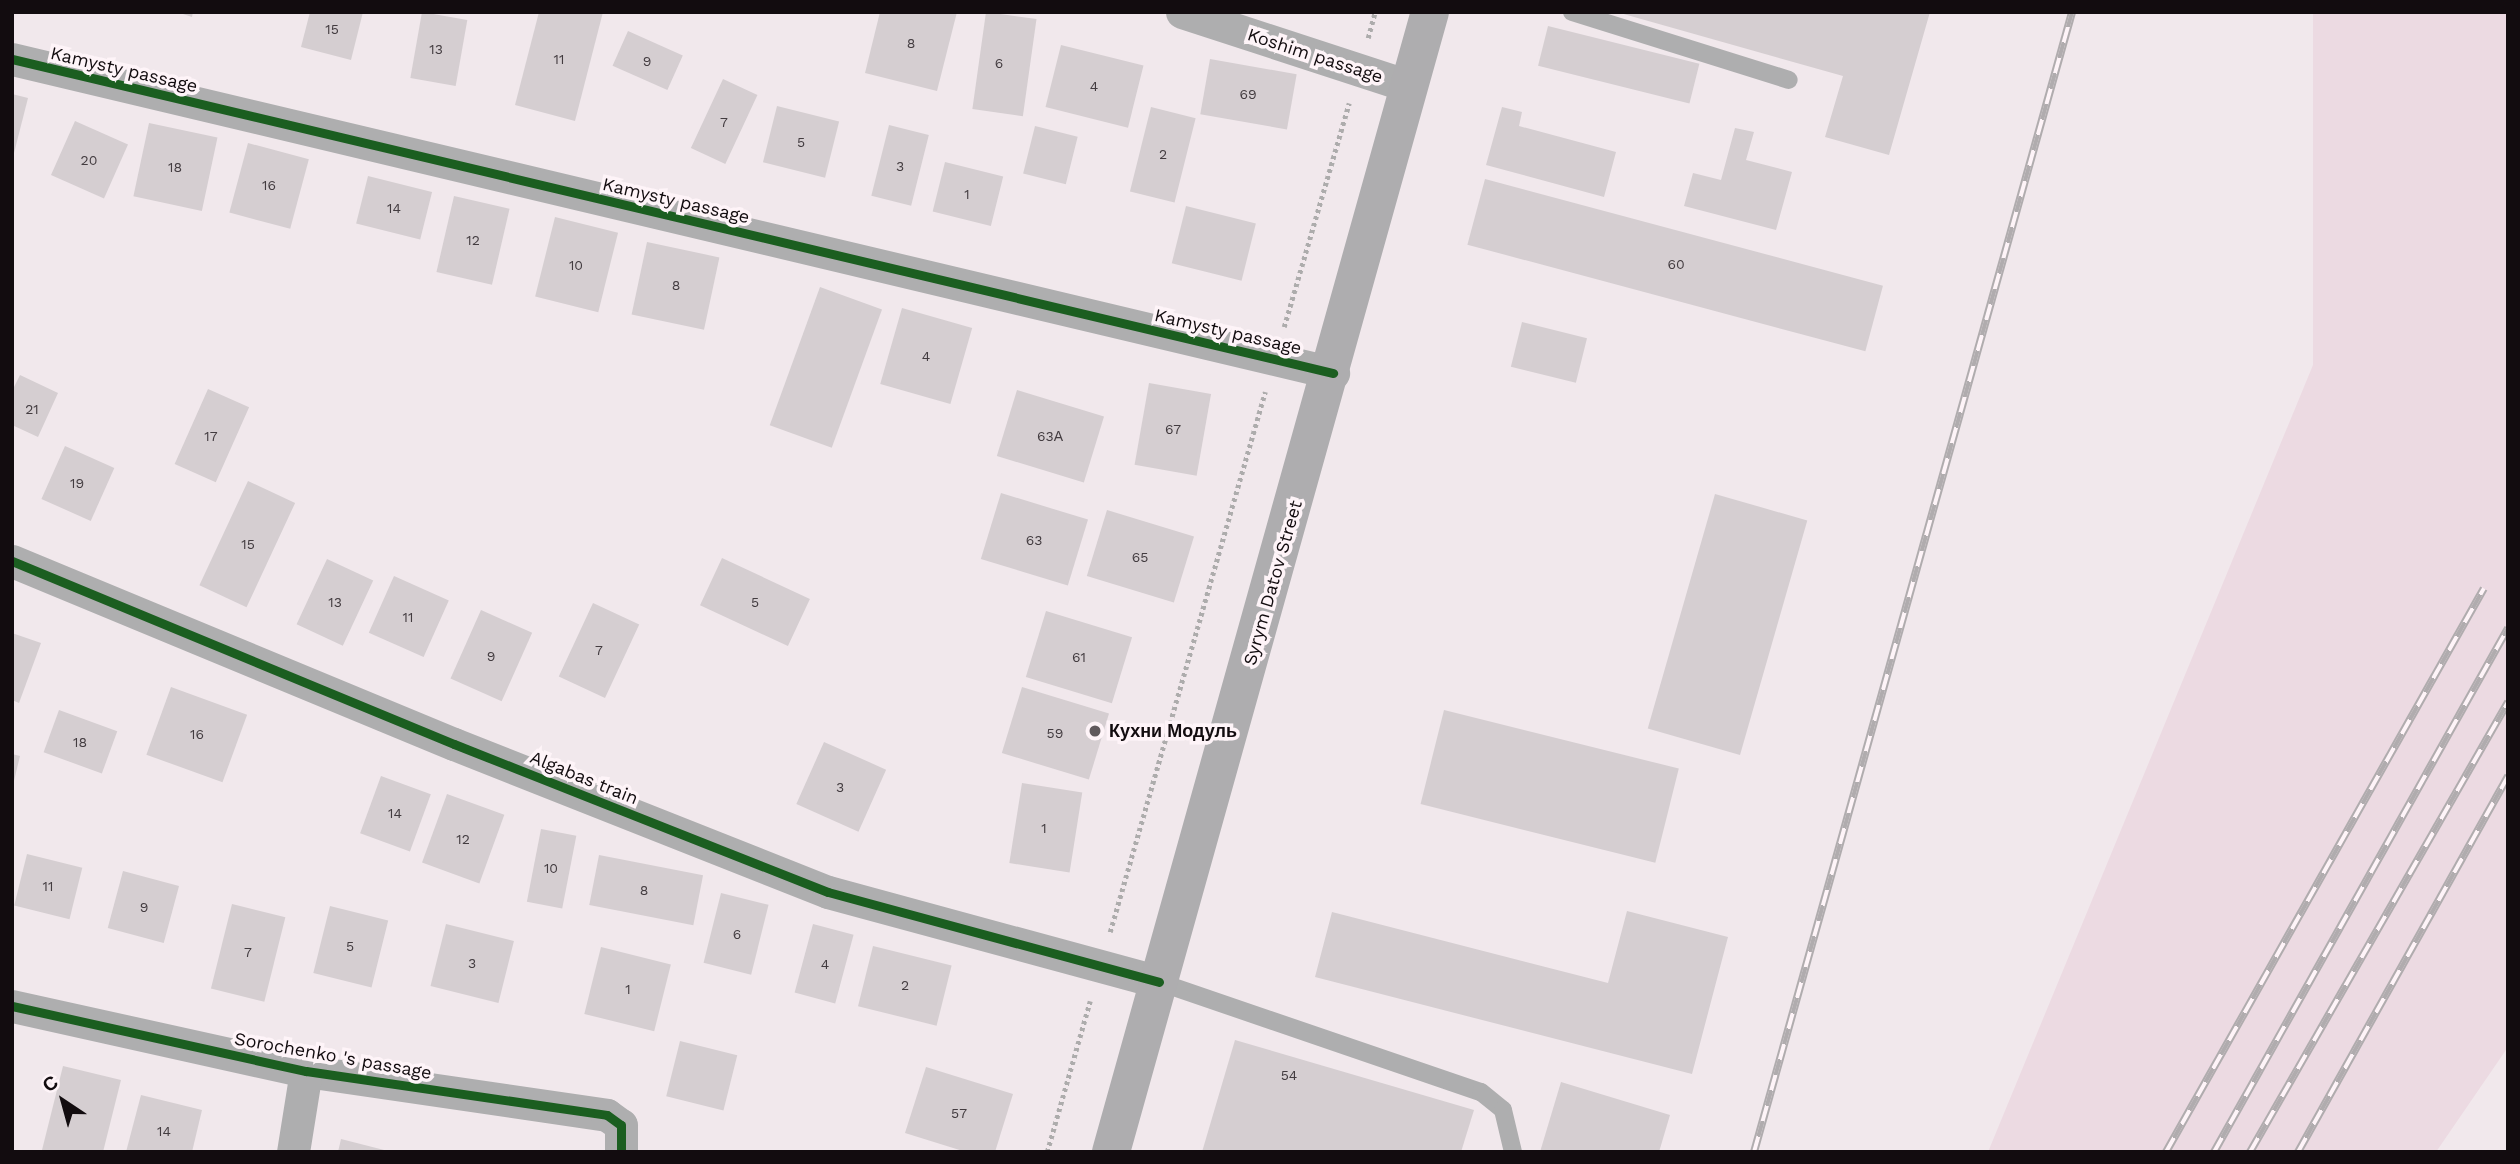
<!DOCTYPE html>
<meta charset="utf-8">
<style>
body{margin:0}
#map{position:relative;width:2520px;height:1164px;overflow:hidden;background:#f1e8ec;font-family:"Work Sans",sans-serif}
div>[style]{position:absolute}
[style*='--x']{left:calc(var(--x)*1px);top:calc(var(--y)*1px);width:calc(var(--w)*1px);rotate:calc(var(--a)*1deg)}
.built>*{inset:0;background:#ecdae2}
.building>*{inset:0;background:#d5ced1;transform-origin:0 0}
.path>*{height:4.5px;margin-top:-2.25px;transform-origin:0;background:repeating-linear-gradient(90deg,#adacac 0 3.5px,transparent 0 7px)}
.lane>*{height:18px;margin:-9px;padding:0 9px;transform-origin:9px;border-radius:9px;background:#aeaeaf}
.street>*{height:33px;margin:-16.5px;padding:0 16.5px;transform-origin:16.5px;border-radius:16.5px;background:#aeaeaf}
.secondary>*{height:38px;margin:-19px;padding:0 19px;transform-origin:19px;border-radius:19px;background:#aeadaf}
.rail>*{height:8px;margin-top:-4px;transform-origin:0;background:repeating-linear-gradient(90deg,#fef4f8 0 16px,#b0acae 0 32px);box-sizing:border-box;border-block:2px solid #b0acae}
.cycleway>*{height:9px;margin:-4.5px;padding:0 4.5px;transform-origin:4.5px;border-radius:4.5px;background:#1b5e20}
.dots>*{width:19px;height:19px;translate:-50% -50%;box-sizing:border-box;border:4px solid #fef4f8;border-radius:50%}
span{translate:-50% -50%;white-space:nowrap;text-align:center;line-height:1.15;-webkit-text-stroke:7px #fef4f8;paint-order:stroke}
.number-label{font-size:14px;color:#433c40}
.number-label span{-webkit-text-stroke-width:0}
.street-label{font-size:18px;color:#120c0f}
.poi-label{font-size:18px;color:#120c0f;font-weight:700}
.left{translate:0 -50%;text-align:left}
.frame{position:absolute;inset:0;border:14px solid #120c0f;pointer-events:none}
.north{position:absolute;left:28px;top:1066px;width:70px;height:70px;-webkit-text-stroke:5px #fef4f8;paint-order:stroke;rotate:324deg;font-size:19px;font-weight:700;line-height:28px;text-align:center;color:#120c0f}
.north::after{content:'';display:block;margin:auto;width:24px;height:32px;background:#120c0f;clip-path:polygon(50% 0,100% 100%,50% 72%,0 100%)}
</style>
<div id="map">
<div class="built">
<i style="clip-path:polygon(2313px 12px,2508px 12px,2508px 1047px,2436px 1152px,1988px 1152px,2313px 365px)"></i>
</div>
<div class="building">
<i style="clip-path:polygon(177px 12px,193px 12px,192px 17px)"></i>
<i style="clip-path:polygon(310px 12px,363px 12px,351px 60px,301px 47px)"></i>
<i style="left:422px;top:12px;width:46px;height:67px;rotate:10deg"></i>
<i style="clip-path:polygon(539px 12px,603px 12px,575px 121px,515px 105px)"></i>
<i style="clip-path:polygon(880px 12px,957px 12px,937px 91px,865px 73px)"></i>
<i style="left:986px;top:12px;width:51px;height:98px;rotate:8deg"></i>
<i style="clip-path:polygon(1930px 12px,1889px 155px,1825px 137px,1843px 76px,1620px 13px)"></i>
<i style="left:1548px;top:26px;width:156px;height:41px;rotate:14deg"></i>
<i style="left:628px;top:31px;width:60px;height:38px;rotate:24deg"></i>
<i style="left:1061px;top:45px;width:85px;height:64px;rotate:14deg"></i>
<i style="left:1210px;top:59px;width:88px;height:56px;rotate:10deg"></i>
<i style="left:723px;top:79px;width:38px;height:76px;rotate:25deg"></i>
<i style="clip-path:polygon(12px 94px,28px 98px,13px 157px,12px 157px)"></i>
<i style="left:777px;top:106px;width:64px;height:58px;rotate:14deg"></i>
<i style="left:1151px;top:107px;width:46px;height:87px;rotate:14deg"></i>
<i style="clip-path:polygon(1502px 107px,1522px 112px,1519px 126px,1616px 152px,1604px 197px,1486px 165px)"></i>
<i style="left:75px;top:121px;width:58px;height:59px;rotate:24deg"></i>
<i style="left:149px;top:123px;width:70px;height:75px;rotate:12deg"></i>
<i style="left:889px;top:125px;width:41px;height:73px;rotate:14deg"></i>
<i style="left:1035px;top:126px;width:44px;height:49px;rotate:14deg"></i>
<i style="clip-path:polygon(1735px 128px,1754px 132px,1746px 160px,1792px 172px,1776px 230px,1684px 206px,1693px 173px,1721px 180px)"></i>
<i style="left:248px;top:143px;width:63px;height:72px;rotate:15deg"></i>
<i style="left:945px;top:162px;width:60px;height:51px;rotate:14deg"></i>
<i style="left:368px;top:176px;width:66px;height:49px;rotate:14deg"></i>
<i style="left:1485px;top:179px;width:412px;height:68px;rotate:15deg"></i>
<i style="left:454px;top:196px;width:57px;height:78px;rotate:13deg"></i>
<i style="left:1186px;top:206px;width:72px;height:59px;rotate:14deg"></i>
<i style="left:555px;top:217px;width:65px;height:82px;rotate:14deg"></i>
<i style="left:647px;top:242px;width:74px;height:74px;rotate:12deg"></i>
<i style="left:820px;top:287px;width:66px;height:147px;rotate:20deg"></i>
<i style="left:902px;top:308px;width:73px;height:79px;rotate:16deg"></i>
<i style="left:1522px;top:322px;width:67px;height:46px;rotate:14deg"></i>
<i style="clip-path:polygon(20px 375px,58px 393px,38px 437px,12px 425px,12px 391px)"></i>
<i style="left:1149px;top:383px;width:63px;height:83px;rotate:10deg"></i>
<i style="left:208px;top:389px;width:45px;height:82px;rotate:24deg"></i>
<i style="left:1017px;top:390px;width:91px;height:69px;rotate:17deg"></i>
<i style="left:65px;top:446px;width:54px;height:58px;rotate:24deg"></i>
<i style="left:248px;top:481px;width:52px;height:115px;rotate:25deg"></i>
<i style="left:1001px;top:493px;width:91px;height:69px;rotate:17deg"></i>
<i style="left:1715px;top:494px;width:96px;height:244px;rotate:16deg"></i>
<i style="left:1107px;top:510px;width:91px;height:69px;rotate:17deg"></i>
<i style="left:722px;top:558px;width:97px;height:52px;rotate:25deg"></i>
<i style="left:327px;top:559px;width:51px;height:72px;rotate:25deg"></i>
<i style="left:394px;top:576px;width:60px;height:62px;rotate:24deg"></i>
<i style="left:593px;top:603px;width:51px;height:81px;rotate:25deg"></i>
<i style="left:481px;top:610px;width:56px;height:75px;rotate:24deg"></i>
<i style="left:1046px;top:611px;width:90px;height:69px;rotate:17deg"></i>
<i style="clip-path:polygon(12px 633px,41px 643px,19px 703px,12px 700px)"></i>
<i style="left:171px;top:687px;width:81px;height:72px;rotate:20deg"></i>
<i style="left:1022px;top:687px;width:91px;height:69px;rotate:17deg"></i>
<i style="left:59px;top:710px;width:62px;height:45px;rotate:20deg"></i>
<i style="left:1444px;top:710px;width:242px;height:97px;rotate:14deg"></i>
<i style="left:824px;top:742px;width:68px;height:68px;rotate:24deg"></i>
<i style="clip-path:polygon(12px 754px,20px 756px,13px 785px,12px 785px)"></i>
<i style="left:381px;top:776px;width:53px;height:61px;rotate:20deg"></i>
<i style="left:1022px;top:783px;width:61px;height:81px;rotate:9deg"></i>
<i style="left:447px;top:794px;width:61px;height:73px;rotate:20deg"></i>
<i style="left:541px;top:829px;width:36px;height:74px;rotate:11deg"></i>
<i style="left:27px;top:854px;width:57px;height:53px;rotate:14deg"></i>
<i style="left:599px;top:855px;width:106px;height:51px;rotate:11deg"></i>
<i style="left:123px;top:871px;width:58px;height:59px;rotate:15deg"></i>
<i style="left:721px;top:893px;width:49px;height:72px;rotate:14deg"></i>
<i style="left:232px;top:904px;width:55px;height:87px;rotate:14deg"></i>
<i style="left:330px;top:906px;width:60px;height:69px;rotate:14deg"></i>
<i style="clip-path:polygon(1627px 911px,1728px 937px,1692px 1074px,1315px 977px,1332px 912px,1608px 983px)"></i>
<i style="left:446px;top:924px;width:70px;height:64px;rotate:14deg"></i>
<i style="left:813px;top:924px;width:42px;height:71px;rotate:15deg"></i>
<i style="left:873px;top:946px;width:81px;height:62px;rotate:14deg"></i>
<i style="left:601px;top:947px;width:72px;height:69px;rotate:14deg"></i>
<i style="clip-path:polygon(1235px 1040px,1474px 1110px,1461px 1152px,1202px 1152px)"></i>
<i style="left:680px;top:1041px;width:59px;height:57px;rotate:14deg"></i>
<i style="clip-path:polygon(63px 1066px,121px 1080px,103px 1152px,42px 1150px)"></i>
<i style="clip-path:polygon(926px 1067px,1013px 1094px,995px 1152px,966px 1152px,905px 1133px)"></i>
<i style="clip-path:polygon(1561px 1082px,1670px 1115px,1659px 1152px,1540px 1152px)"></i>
<i style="clip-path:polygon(141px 1095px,202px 1110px,192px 1152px,126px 1152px)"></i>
<i style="clip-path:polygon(341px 1139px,388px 1151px,388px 1152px,338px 1152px)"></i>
</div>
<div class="path">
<i style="--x:1368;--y:38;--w:27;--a:-75"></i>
<i style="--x:1284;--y:327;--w:233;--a:-73.8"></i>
<i style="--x:1110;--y:932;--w:562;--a:-73.98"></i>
<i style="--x:1047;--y:1152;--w:157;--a:-74.1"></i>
</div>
<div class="lane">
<i style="--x:1572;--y:12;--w:227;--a:17.4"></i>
<i style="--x:1159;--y:982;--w:340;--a:18.9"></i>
<i style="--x:1481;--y:1092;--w:28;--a:39"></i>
<i style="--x:1503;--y:1110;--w:43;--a:76.6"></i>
</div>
<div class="street">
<i style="--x:1182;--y:12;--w:238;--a:18.1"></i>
<i style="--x:12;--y:59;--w:1358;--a:13.37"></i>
<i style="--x:12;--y:561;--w:478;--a:22.5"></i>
<i style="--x:454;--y:744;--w:402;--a:21.6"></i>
<i style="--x:828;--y:892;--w:343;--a:15.2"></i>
<i style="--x:12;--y:1006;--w:301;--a:12.5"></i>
<i style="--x:306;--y:1071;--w:304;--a:8.3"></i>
<i style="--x:607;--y:1115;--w:17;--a:36"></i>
<i style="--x:621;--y:1125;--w:27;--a:90"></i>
<i style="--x:293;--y:1152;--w:82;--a:-80.9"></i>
</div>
<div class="secondary">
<i style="--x:1111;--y:1152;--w:1184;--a:-74.37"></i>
</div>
<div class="rail">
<i style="--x:1754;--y:1152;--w:1184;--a:-74.41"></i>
<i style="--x:2166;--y:1152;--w:647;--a:-60.58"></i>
<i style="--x:2214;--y:1152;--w:601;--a:-60.7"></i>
<i style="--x:2250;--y:1152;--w:519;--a:-60.17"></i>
<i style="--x:2298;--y:1152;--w:431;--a:-60.8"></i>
</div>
<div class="cycleway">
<i style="--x:12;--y:59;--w:1358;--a:13.37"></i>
<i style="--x:12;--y:561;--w:478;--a:22.5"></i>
<i style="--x:454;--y:744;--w:402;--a:21.6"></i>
<i style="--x:828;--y:892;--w:343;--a:15.2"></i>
<i style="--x:12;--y:1006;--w:301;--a:12.5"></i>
<i style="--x:306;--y:1071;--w:304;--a:8.3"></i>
<i style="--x:607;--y:1115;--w:17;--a:36"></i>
<i style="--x:621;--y:1125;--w:27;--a:90"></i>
</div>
<div class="dots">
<i style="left:1095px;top:731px;background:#60595c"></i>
</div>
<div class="number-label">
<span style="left:332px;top:29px">15</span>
<span style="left:911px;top:43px">8</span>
<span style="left:436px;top:49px">13</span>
<span style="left:559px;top:59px">11</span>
<span style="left:647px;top:61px">9</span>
<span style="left:999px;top:63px">6</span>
<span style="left:1094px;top:86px">4</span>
<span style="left:1248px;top:94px">69</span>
<span style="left:724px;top:122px">7</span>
<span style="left:801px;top:142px">5</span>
<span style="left:1163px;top:154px">2</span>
<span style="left:89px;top:160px">20</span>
<span style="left:900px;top:166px">3</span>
<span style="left:175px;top:167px">18</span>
<span style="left:269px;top:185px">16</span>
<span style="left:967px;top:194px">1</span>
<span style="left:394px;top:208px">14</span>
<span style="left:473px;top:240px">12</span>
<span style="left:1676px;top:264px">60</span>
<span style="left:576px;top:265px">10</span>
<span style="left:676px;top:285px">8</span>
<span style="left:926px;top:356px">4</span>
<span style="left:32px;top:409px">21</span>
<span style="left:1173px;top:429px">67</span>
<span style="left:211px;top:436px">17</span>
<span style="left:1050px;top:436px">63А</span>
<span style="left:77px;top:483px">19</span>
<span style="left:1034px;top:540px">63</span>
<span style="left:248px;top:544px">15</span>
<span style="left:1140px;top:557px">65</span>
<span style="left:335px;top:602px">13</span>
<span style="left:755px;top:602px">5</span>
<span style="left:408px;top:617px">11</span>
<span style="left:599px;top:650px">7</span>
<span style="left:491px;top:656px">9</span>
<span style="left:1079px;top:657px">61</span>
<span style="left:1055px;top:733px">59</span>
<span style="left:197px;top:734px">16</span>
<span style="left:80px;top:742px">18</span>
<span style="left:840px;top:787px">3</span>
<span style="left:395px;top:813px">14</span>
<span style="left:1044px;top:828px">1</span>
<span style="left:463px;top:839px">12</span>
<span style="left:551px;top:868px">10</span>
<span style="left:48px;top:886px">11</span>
<span style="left:644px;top:890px">8</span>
<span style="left:144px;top:907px">9</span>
<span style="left:737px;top:934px">6</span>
<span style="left:350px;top:946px">5</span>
<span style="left:248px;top:952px">7</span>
<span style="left:472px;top:963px">3</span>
<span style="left:825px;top:964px">4</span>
<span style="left:905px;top:985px">2</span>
<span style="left:628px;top:989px">1</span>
<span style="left:1289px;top:1075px">54</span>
<span style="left:959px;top:1113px">57</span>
<span style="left:164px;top:1131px">14</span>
</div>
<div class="street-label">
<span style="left:1315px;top:56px;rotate:18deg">Koshim passage</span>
<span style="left:124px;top:70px;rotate:13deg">Kamysty passage</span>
<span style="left:676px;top:201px;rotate:13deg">Kamysty passage</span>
<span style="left:1228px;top:332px;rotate:13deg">Kamysty passage</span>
<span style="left:1273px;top:583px;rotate:-74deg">Syrym Datov Street</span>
<span style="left:584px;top:778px;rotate:22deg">Algabas train</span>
<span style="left:333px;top:1056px;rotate:10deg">Sorochenko 's passage</span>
</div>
<div class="poi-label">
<span class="left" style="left:1109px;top:731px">Кухни Модуль</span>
</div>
<div class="frame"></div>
<div class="north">С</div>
</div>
